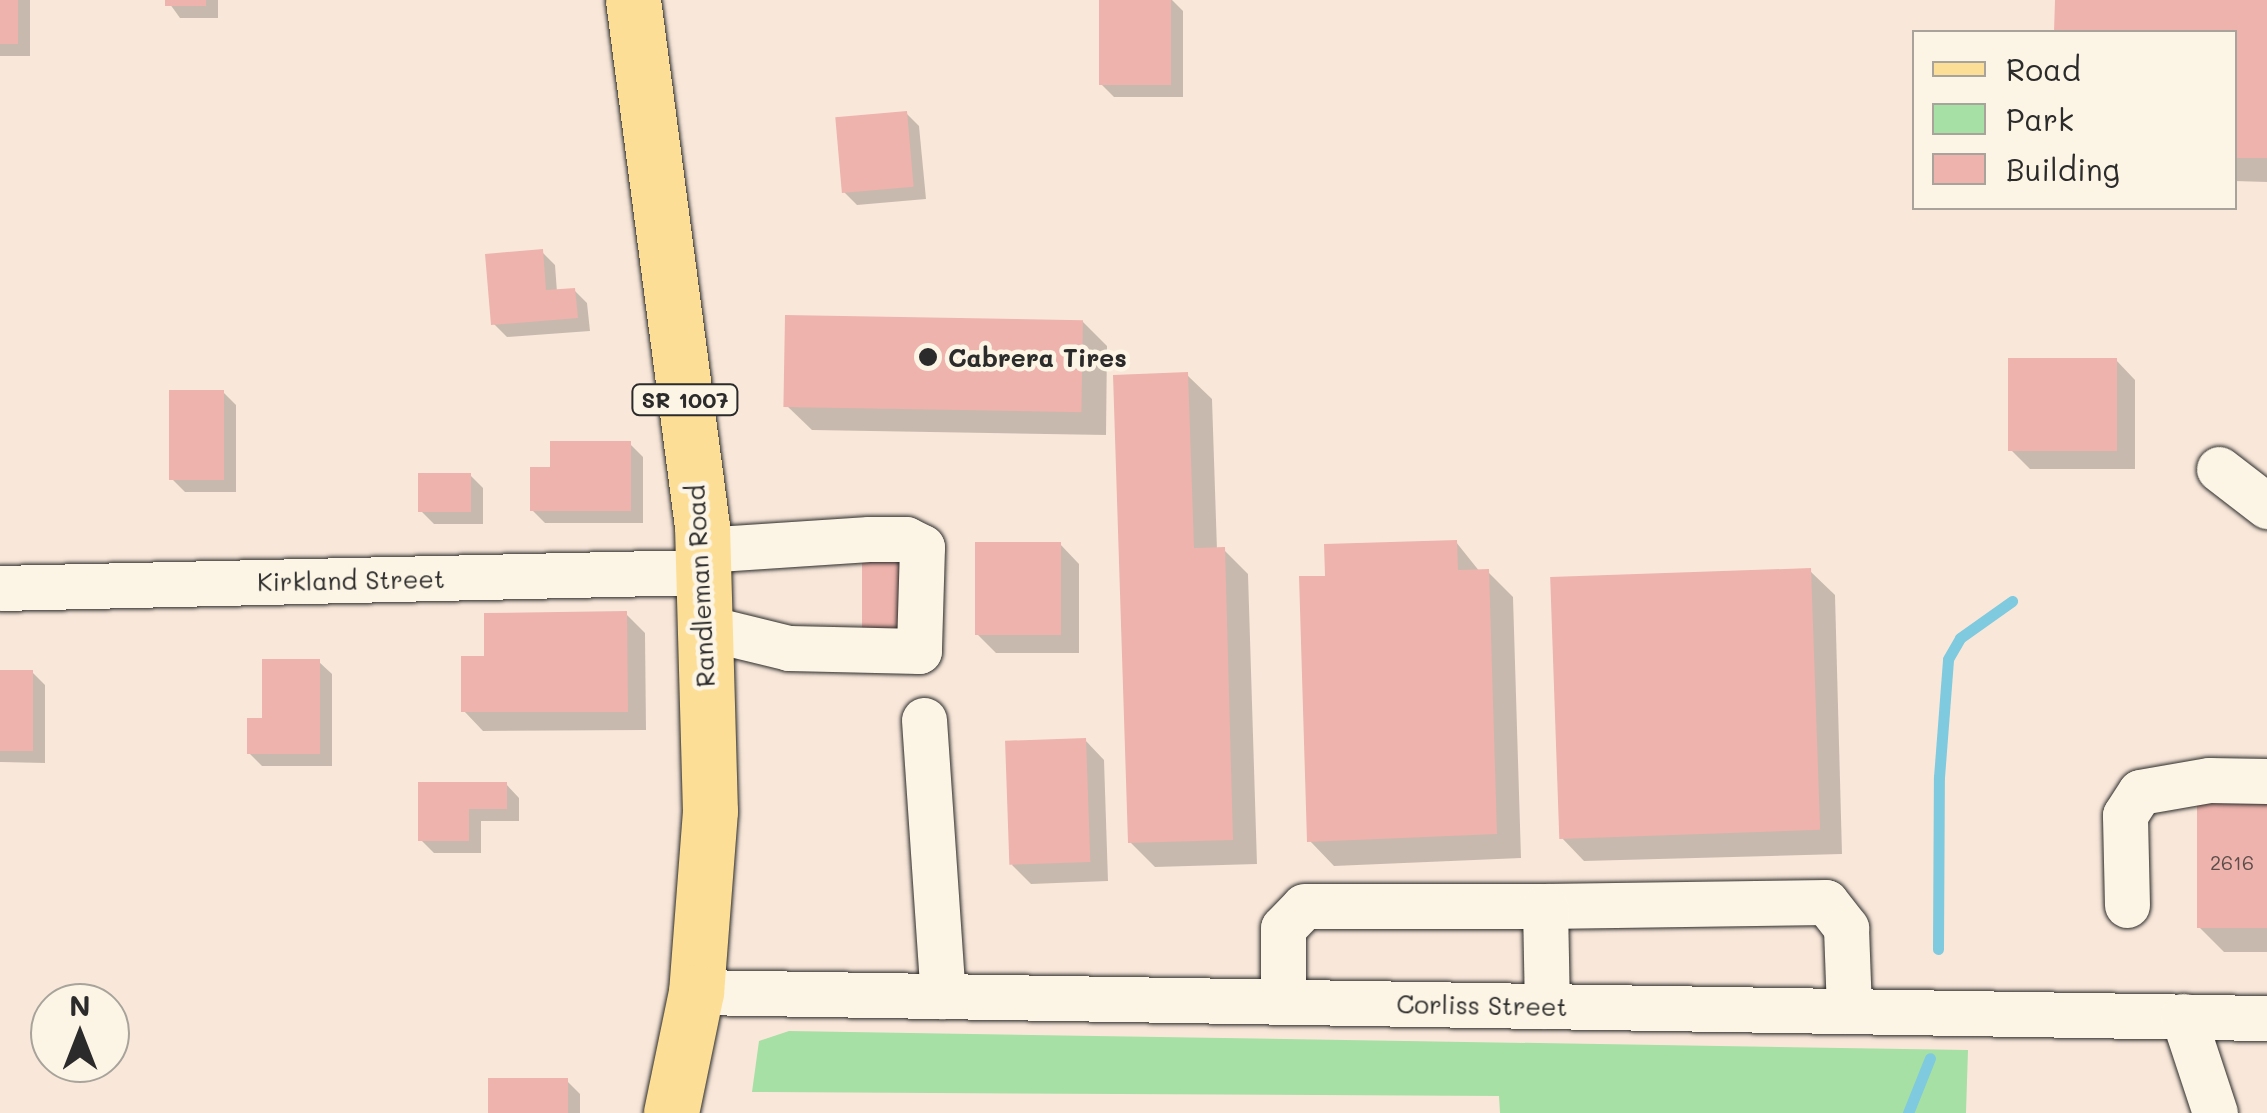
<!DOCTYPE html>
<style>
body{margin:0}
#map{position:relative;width:2267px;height:1113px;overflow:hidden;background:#f9e8da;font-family:Mali,sans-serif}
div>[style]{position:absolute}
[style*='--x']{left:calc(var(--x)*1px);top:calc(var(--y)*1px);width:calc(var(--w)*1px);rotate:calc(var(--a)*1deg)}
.green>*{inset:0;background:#a6e0a5}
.shadow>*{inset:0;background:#0003;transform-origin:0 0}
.stream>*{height:11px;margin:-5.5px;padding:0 5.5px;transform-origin:5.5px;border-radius:5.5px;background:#7fcade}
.building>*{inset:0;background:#eeb3ac;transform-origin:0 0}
.roads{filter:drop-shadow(0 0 2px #2b2b2b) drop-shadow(0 0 2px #2b2b2b)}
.minor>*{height:45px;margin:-22.5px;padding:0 22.5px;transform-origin:22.5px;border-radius:22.5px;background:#fcf5e5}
.major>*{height:55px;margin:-27.5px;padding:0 27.5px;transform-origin:27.5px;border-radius:27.5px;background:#fcde96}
.dots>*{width:28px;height:28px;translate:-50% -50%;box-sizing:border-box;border:5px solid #fcf5e5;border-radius:50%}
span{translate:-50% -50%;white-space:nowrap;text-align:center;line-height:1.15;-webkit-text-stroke:9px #fcf5e5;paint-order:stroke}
.number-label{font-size:20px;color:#5c4d4b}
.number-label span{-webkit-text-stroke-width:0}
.shield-label span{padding:2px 8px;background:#fcf5e5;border:2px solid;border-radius:8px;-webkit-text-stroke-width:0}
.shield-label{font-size:22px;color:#2b2b2b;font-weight:700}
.poi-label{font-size:25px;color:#2b2b2b;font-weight:700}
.left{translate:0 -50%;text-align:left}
.street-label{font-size:25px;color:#2b2b2b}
.legend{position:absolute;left:1912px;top:30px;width:325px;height:180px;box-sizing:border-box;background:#fcf5e5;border:2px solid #a8a49b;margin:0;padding:12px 18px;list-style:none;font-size:30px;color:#2b2b2b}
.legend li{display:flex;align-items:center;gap:20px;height:50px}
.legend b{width:50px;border:2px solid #a8a49b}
.north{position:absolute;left:30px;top:983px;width:100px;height:100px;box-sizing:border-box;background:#fcf5e5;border:2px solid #a8a49b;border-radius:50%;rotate:0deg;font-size:28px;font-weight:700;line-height:40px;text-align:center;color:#2b2b2b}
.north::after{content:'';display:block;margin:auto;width:35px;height:45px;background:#2b2b2b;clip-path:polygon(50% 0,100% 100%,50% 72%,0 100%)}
</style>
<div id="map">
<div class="green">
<i style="clip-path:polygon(789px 1031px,1968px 1050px,1966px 1113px,1500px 1113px,1499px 1096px,752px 1092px,759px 1041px)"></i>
</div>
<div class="shadow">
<i style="left:0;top:0;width:30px;height:56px"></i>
<i style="clip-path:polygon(167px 0,218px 0,218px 18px,180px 18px)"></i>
<i style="clip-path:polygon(1101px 0,1172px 0,1183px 11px,1183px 97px,1114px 97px,1101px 84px)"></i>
<i style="clip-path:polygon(2057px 0,2267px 0,2267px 182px,2234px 181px,2234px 32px,2057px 32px)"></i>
<i style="clip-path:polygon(906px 113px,919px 126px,926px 199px,857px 205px,844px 192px)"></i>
<i style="clip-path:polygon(542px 252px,555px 265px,557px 292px,574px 290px,587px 303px,590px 331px,507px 337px,494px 324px)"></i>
<i style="clip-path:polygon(1082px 321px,1107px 346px,1106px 435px,812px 430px,787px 406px)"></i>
<i style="clip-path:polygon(2116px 360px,2135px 380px,2135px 469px,2030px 469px,2011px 450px)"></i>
<i style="clip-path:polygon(1187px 375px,1212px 399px,1217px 550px,1224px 550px,1248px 574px,1257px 864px,1155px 867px,1130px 842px)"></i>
<i style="clip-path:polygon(223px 392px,236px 405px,236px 492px,185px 492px,172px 479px)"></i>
<i style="clip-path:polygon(630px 444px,643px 457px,643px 523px,545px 523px,532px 510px,553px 470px)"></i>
<i style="clip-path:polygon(470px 475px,483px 488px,483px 524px,434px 524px,421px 511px)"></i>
<i style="clip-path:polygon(1456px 542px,1480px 572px,1488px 572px,1513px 597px,1521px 858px,1334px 866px,1310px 841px,1328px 578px)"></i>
<i style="clip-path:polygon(1060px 544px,1079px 564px,1079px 653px,996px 653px,977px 634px)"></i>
<i style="clip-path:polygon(1810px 571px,1835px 595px,1842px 854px,1584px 861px,1560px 836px)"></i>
<i style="clip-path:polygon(626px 614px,645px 633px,646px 730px,483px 731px,464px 711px,487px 658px)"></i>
<i style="clip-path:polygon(318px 661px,332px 674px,332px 766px,262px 766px,249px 753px,265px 721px)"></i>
<i style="clip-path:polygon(0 672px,32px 672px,45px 685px,45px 763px,0 762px)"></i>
<i style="clip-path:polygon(1085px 740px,1104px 760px,1108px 881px,1031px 884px,1012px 865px)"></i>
<i style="clip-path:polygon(506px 784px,519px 798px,519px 821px,481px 821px,481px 853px,434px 853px,421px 840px)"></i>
<i style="clip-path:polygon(2267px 797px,2267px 952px,2224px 952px,2199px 927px)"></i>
<i style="clip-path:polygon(567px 1081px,580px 1094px,580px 1113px,490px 1113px)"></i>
</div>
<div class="stream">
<i style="--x:1938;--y:949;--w:172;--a:-89.7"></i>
<i style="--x:1939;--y:777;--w:118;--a:-85.6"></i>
<i style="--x:1948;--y:659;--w:24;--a:-60"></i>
<i style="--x:1960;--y:638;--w:64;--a:-35.4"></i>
<i style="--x:1908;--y:1113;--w:59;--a:-68.2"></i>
</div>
<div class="building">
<i style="left:0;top:0;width:18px;height:44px"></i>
<i style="left:165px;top:0;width:41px;height:6px"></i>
<i style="left:1099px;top:0;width:72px;height:85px"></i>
<i style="clip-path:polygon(2055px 0,2267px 0,2267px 158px,2234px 158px,2234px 32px,2054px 32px)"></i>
<i style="left:907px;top:111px;width:76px;height:72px;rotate:85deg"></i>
<i style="clip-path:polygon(543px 249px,546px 290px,575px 288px,578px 318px,491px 325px,485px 254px)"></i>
<i style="left:785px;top:315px;width:298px;height:92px;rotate:1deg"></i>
<i style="left:2008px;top:358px;width:109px;height:93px"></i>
<i style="clip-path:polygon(1188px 372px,1194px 548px,1225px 547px,1233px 840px,1128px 843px,1113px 375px)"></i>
<i style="left:169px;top:390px;width:55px;height:90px"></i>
<i style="clip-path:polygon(550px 441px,631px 441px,631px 511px,530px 511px,530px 467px,550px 467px)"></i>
<i style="left:418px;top:473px;width:53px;height:39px"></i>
<i style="clip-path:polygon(1457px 540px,1458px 570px,1489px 569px,1497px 834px,1307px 842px,1299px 576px,1325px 576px,1324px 544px)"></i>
<i style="left:975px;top:542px;width:86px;height:93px"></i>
<i style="left:862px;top:551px;width:43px;height:90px"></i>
<i style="left:1811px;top:568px;width:262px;height:261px;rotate:88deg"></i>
<i style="clip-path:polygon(627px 611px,628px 712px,461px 712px,461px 656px,484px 656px,484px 613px)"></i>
<i style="clip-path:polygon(262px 659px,320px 659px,320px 754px,247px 754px,247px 718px,262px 718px)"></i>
<i style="left:0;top:670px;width:33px;height:81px"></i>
<i style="left:1086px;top:738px;width:124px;height:81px;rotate:88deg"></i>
<i style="clip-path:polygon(418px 782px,507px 782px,507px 809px,469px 809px,469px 841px,418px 841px)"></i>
<i style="left:2197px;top:795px;width:70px;height:133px"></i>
<i style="left:488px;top:1078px;width:80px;height:35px"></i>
</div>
<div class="roads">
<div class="minor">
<i style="--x:2219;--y:469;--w:61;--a:37.6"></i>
<i style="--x:702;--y:550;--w:167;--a:-3.8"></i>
<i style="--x:869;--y:539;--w:37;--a:0"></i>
<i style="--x:906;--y:539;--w:18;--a:27"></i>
<i style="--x:922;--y:547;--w:104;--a:91.7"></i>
<i style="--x:919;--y:651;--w:130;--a:-178.7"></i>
<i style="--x:789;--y:648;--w:89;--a:-166.3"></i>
<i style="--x:0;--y:588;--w:701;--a:-1.31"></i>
<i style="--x:924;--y:720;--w:277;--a:86.1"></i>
<i style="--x:2127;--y:905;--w:90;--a:-91.3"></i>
<i style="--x:2125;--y:815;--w:27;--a:-57"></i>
<i style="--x:2140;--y:792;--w:70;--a:-9.9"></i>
<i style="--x:2209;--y:780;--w:58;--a:1"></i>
<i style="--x:1545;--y:906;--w:281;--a:-0.8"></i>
<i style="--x:1826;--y:902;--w:33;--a:52"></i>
<i style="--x:1846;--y:928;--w:83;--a:87.9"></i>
<i style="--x:696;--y:992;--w:1571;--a:0.95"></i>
<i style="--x:1283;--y:1002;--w:74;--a:-90"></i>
<i style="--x:1283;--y:928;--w:30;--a:-46"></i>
<i style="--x:1304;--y:906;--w:241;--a:0"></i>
<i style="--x:1545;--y:906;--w:100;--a:88.9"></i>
<i style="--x:2183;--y:1016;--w:102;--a:71.7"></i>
</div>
<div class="major">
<i style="--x:633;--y:0;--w:531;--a:82.53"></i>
<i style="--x:702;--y:526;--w:285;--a:88.4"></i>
<i style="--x:710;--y:811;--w:182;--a:94.4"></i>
<i style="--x:696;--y:992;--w:124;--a:101.7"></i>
</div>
</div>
<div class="dots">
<i style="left:928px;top:357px;background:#2b2b2b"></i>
</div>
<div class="number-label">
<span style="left:2232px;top:862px">2616</span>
</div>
<div class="shield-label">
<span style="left:685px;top:400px">SR 1007</span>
</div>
<div class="poi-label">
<span class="left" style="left:948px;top:357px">Cabrera Tires</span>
</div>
<div class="street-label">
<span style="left:351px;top:580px;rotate:-1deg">Kirkland Street</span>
<span style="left:700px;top:586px;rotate:-93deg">Randleman Road</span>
<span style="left:1482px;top:1005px;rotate:1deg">Corliss Street</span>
</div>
<ul class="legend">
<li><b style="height:12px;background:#fcde96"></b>Road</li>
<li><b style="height:28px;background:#a6e0a5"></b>Park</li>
<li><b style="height:28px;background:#eeb3ac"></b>Building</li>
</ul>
<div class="north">N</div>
</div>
